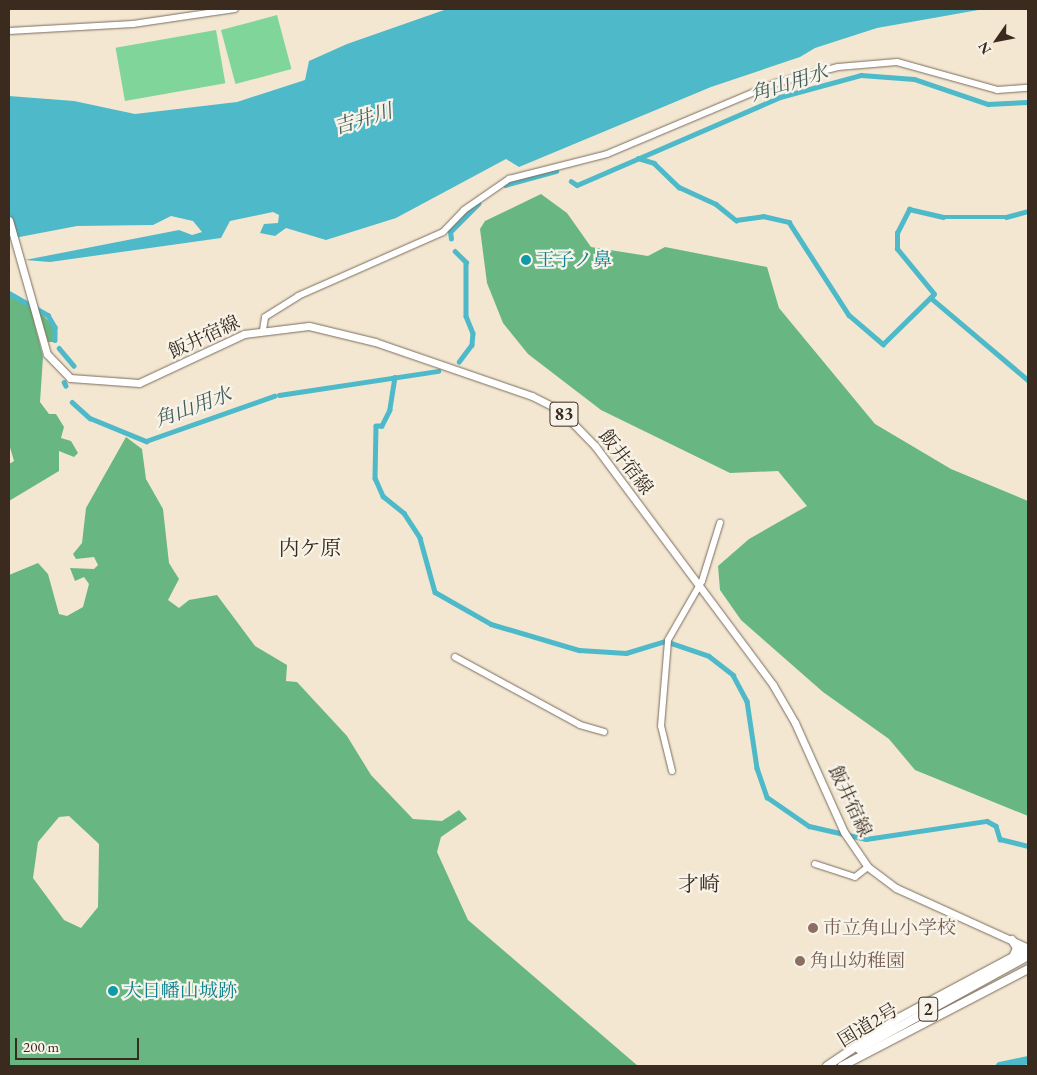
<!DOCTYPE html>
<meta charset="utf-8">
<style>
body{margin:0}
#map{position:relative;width:1037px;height:1075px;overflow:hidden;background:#f3e7d1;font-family:"EB Garamond","Noto Serif JP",serif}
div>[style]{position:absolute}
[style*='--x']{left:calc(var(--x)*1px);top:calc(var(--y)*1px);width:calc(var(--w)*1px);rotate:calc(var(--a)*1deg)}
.green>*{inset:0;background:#80d69a;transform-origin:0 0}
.forest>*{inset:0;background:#68b782}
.water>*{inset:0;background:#4ebac9}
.canal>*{height:4.5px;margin:-2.25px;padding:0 2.25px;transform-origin:2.25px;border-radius:2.25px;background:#4ebac9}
.river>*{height:8px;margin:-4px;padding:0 4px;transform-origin:4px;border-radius:4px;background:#4ebac9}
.roads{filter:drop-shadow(0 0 1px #7b6c5d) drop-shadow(0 0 1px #7b6c5d)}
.secondary>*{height:6px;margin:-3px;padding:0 3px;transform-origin:3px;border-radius:3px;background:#fff}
.primary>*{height:7px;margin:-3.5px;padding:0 3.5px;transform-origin:3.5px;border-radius:3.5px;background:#fff}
.highway>*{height:8px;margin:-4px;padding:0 4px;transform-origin:4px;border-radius:4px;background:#fff}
.dots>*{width:14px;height:14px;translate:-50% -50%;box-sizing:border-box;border:2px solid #f7f3e8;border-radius:50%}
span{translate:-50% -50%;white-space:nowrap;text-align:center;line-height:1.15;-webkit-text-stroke:4.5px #f7f3e8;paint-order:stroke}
.shield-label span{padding:1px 4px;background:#f7f3e8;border:1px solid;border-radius:4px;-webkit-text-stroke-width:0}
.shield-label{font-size:18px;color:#3b2a1e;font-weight:700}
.culture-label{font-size:19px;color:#0d838f}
.left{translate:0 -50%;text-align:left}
.street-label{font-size:19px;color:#3b2a1e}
.education-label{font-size:19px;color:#785e54}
.water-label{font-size:20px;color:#425c5a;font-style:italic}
.quarter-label{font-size:21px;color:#3b2a1e}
.frame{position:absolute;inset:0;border:10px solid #3b2a1e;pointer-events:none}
.north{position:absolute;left:972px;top:15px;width:50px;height:50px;-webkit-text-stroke:4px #f7f3e8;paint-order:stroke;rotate:237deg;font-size:14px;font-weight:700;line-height:20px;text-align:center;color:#3b2a1e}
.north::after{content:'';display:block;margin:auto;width:18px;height:22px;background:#3b2a1e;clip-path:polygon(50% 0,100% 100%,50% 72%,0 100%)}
.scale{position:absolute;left:15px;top:1038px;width:124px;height:22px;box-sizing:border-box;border:2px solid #3b2a1e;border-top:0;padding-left:6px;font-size:15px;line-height:18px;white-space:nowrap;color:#3b2a1e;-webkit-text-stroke:4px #f7f3e8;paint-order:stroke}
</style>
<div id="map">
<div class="green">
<i style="left:277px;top:15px;width:56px;height:58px;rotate:75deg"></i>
<i style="left:216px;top:30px;width:54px;height:102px;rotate:80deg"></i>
</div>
<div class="forest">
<i style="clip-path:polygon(541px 194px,567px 213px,591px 247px,648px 256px,665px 247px,767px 267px,779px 308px,875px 424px,951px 469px,1028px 501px,1028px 816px,915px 770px,889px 739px,823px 692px,741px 620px,720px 590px,718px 566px,749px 539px,807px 506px,778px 471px,730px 473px,601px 410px,528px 354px,503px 323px,487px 283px,480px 229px,485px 221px)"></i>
<i style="clip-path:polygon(9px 295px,38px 309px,53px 326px,53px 342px,48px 342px,41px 319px,34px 322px,43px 357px,40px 402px,49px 414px,56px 414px,64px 427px,61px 438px,71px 441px,78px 453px,74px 457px,59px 451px,59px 471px,9px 501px,9px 464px,14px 461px,9px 444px)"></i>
<i style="clip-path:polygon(evenodd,126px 437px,142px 449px,146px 479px,163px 509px,169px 563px,179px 579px,168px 600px,179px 608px,189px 600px,217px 595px,255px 646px,287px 665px,286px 681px,297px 682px,347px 736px,371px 775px,413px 819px,442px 821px,459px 810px,467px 819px,441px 837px,437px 852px,468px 920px,638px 1066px,9px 1066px,9px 575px,38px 563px,48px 574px,59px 614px,67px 616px,83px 607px,89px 584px,84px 577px,75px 581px,70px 568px,94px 569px,98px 565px,94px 557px,76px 559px,73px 554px,82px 543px,86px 508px,126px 437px,69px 816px,99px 844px,98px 907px,81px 928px,64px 920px,33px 878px,38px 842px,59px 817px,69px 816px)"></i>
</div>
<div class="water">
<i style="clip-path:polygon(447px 9px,984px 9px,877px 28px,815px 48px,800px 57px,711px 87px,519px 167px,506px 159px,396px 218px,326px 240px,286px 228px,275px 236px,260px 233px,264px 224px,278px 223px,279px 215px,273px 212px,230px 221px,221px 238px,50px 262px,25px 260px,179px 230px,192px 235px,202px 232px,193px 221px,171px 216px,153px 225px,77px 226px,9px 239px,9px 96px,74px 101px,135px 114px,237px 102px,305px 80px,309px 61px,347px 44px)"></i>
</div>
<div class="canal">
<i style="--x:638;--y:158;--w:17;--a:17"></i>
<i style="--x:654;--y:163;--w:35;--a:44"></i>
<i style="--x:679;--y:187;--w:41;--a:24.7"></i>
<i style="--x:716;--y:204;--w:26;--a:39"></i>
<i style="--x:736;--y:220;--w:27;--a:-8"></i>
<i style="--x:763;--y:216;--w:27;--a:13"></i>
<i style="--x:789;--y:222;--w:111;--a:57.2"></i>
<i style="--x:849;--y:315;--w:45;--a:40.5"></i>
<i style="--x:883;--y:344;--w:71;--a:-44.4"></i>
<i style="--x:934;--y:294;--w:58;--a:-129.4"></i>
<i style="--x:897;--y:249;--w:16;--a:-90"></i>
<i style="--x:897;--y:233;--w:27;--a:-63"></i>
<i style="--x:909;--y:209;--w:35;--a:13"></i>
<i style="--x:943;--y:217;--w:63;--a:0"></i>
<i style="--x:1006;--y:217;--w:23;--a:-15"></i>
<i style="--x:571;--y:181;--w:7;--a:34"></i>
<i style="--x:577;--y:185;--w:221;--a:-23.4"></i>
<i style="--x:780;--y:97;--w:84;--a:-15.2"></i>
<i style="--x:861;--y:75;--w:53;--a:4.3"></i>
<i style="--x:914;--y:79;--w:78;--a:18.7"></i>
<i style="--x:988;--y:104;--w:40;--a:-2.9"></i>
<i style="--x:505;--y:185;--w:53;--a:-15.4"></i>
<i style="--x:451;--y:239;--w:7;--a:-98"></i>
<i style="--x:450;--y:232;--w:40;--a:-45"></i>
<i style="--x:455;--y:251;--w:16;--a:45"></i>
<i style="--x:466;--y:262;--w:54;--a:90"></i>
<i style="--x:466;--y:316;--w:18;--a:68"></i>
<i style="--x:473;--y:333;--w:12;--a:95"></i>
<i style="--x:472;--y:345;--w:21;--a:127"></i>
<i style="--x:9;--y:293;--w:45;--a:29.4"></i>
<i style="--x:48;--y:315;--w:14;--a:60"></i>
<i style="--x:55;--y:327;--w:13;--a:90"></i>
<i style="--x:931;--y:298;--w:127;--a:40.2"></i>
<i style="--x:59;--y:348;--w:23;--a:50"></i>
<i style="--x:395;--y:377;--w:33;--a:99"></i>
<i style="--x:390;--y:410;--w:18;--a:117"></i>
<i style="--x:382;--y:426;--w:6;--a:180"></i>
<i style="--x:376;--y:426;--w:52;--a:91.1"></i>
<i style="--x:375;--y:478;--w:20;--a:66"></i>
<i style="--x:383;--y:496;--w:27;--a:39"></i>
<i style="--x:404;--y:513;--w:30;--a:57"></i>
<i style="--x:420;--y:538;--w:56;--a:74.5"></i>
<i style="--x:435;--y:592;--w:64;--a:29.7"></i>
<i style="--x:491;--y:624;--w:92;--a:16.5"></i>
<i style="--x:579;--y:650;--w:47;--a:3.7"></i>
<i style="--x:626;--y:653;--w:41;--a:-17.1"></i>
<i style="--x:665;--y:641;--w:46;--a:18.8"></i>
<i style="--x:709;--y:656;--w:31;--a:38"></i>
<i style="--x:733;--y:675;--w:30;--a:62"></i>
<i style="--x:747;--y:701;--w:68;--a:81.5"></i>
<i style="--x:757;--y:768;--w:31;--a:71"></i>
<i style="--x:767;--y:797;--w:51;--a:34.6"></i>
<i style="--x:809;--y:826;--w:58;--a:12.8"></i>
<i style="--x:866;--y:839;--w:122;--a:-8.5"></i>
<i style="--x:987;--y:821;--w:10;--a:29"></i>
<i style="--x:996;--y:826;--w:14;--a:73"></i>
<i style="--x:1000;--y:839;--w:29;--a:14"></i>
<i style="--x:64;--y:382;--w:4;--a:63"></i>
<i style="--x:279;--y:395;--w:161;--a:-8.6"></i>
<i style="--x:72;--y:402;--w:24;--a:42"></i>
<i style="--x:90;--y:418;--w:61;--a:22.3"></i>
<i style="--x:146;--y:441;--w:136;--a:-19.4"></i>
</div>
<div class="river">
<i style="--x:1000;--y:1066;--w:29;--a:-12"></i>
</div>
<div class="roads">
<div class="secondary">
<i style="--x:9;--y:31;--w:124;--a:-3.2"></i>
<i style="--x:133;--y:24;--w:103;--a:-8.4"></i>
<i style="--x:263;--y:330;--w:13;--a:-81"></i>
<i style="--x:265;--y:317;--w:39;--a:-32"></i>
<i style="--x:298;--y:296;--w:158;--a:-23.8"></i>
<i style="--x:443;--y:232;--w:30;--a:-46"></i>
<i style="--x:464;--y:210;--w:55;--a:-34.6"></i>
<i style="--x:509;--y:179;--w:101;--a:-14.3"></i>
<i style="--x:607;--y:154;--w:183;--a:-22.8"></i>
<i style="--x:776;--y:83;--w:64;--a:-14.5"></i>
<i style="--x:838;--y:67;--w:59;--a:-4.8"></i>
<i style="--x:897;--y:62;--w:104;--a:15.6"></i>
<i style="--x:997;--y:90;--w:31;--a:-4"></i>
<i style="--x:455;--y:657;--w:142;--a:28.5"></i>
<i style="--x:580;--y:725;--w:25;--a:16"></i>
<i style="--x:672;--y:771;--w:46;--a:-103.7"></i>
<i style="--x:661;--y:726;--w:86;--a:-85.3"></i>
<i style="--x:668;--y:640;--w:68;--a:-60"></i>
<i style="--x:702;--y:581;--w:61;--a:-72.8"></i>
<i style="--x:815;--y:864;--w:42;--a:18"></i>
<i style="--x:855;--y:877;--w:16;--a:-38"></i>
</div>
<div class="primary">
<i style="--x:9;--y:220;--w:139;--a:74.2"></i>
<i style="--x:47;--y:354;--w:33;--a:46"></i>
<i style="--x:70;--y:378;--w:69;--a:4.1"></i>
<i style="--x:139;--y:383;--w:116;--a:-25"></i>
<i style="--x:244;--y:334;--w:65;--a:-7"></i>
<i style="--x:309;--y:326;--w:68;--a:13.6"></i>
<i style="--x:375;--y:342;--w:166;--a:19"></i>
<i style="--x:532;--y:396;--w:33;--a:27"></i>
<i style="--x:561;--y:411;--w:49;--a:45.8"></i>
<i style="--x:595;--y:446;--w:298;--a:53.3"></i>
<i style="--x:773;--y:685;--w:44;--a:59.9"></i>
<i style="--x:795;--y:723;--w:120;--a:65.8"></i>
<i style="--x:844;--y:832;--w:42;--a:55.6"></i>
<i style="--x:868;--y:867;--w:35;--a:37"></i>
<i style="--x:896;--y:888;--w:145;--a:24.4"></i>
</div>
<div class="highway">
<i style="--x:1012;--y:940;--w:9;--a:58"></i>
<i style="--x:1017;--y:948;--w:8;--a:113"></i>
<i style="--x:859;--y:1049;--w:193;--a:-28.8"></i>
<i style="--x:827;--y:1066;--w:84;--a:-33.9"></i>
<i style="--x:897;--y:1019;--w:149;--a:-28.1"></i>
<i style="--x:842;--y:1066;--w:210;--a:-27.5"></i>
</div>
</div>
<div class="dots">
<i style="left:526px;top:260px;background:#0f9aa8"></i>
<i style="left:813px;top:928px;background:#8d6e63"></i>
<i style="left:800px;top:961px;background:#8d6e63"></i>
<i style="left:113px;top:991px;background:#0f9aa8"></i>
</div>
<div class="shield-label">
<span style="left:564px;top:414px">83</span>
<span style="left:928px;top:1009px">2</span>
</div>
<div class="culture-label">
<span class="left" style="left:536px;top:260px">王子ノ鼻</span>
<span class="left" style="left:123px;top:991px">大日幡山城跡</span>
</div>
<div class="street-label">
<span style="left:204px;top:337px;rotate:-25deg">飯井宿線</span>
<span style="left:626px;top:462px;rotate:53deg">飯井宿線</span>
<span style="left:850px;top:801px;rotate:65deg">飯井宿線</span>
<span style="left:868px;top:1025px;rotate:-31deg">国道2号</span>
</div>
<div class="education-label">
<span class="left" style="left:823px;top:928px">市立角山小学校</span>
<span class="left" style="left:810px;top:961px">角山幼稚園</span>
</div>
<div class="water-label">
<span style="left:789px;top:83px;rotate:-17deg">角山用水</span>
<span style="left:363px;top:119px;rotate:-17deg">吉井川</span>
<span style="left:193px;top:407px;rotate:-20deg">角山用水</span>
</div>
<div class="quarter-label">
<span style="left:310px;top:548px">内ケ原</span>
<span style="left:699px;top:884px">才崎</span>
</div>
<div class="frame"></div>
<div class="north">N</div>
<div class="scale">200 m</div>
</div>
